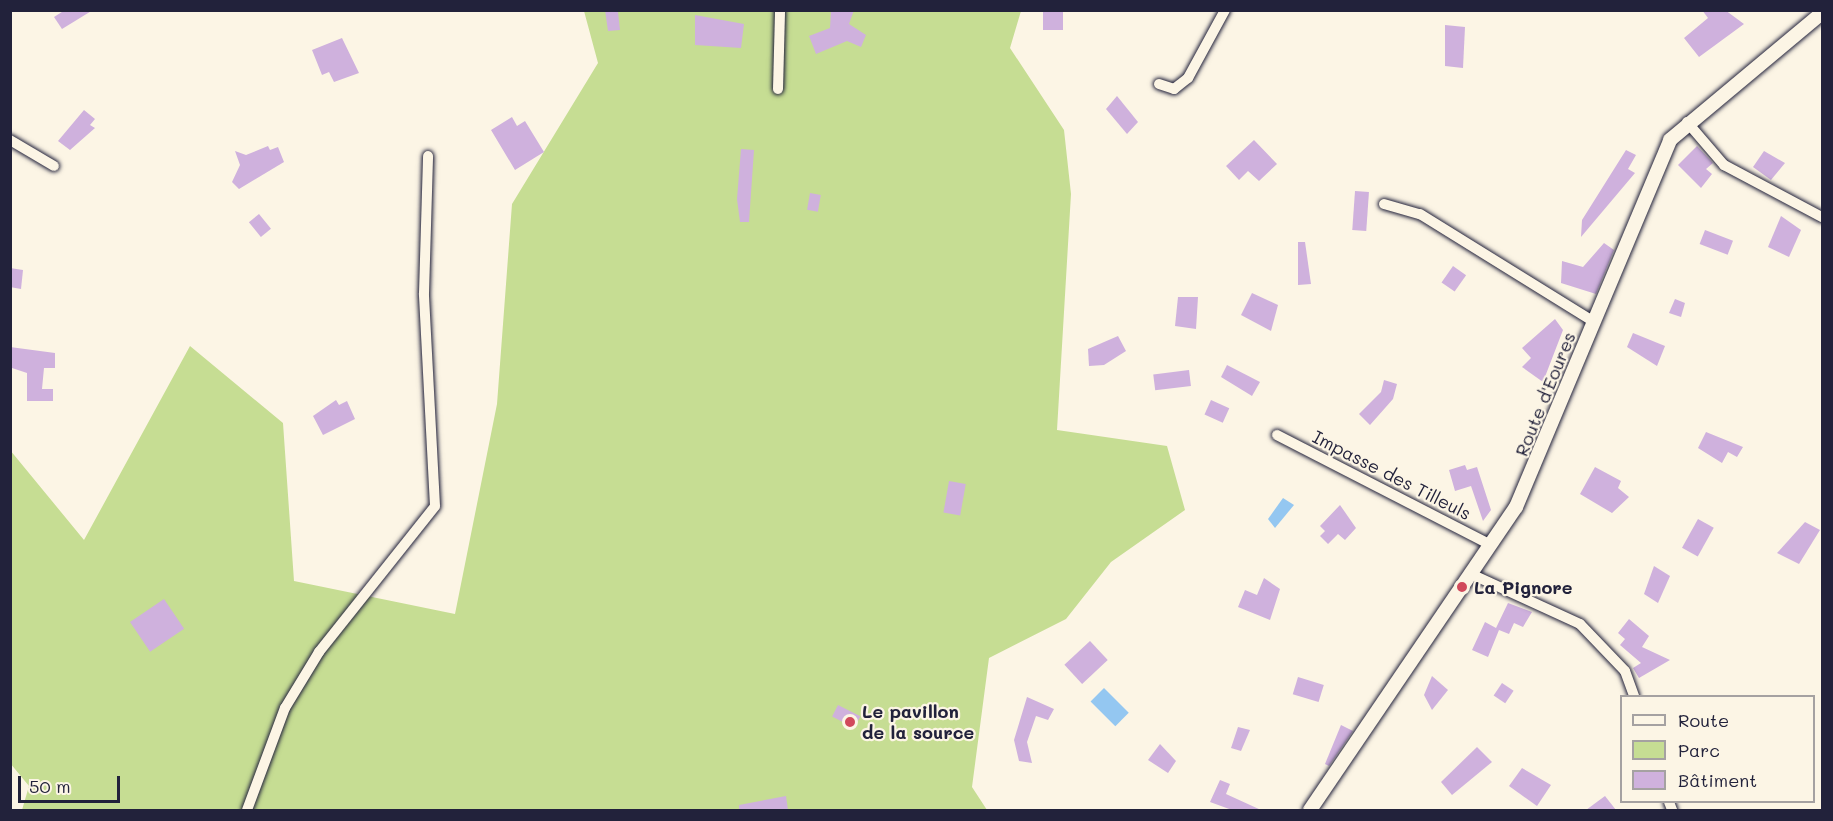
<!DOCTYPE html>
<meta charset="utf-8">
<style>
body{margin:0}
#map{position:relative;width:1833px;height:821px;overflow:hidden;background:#fcf5e5;font-family:Mali,sans-serif}
div>[style]{position:absolute}
[style*='--x']{left:calc(var(--x)*1px);top:calc(var(--y)*1px);width:calc(var(--w)*1px);rotate:calc(var(--a)*1deg)}
.green>*{inset:0;background:#c6dd93}
.water>*{inset:0;background:#94c7f1;transform-origin:0 0}
.building>*{inset:0;background:#cfb1dd;transform-origin:0 0}
.roads{filter:drop-shadow(0 0 2px #22223b) drop-shadow(0 0 2px #22223b)}
.minor>*{height:10px;margin:-5px;padding:0 5px;transform-origin:5px;border-radius:5px;background:#fcf5e5}
.tertiary>*{height:14px;margin:-7px;padding:0 7px;transform-origin:7px;border-radius:7px;background:#fcf5e5}
.dots>*{width:16px;height:16px;translate:-50% -50%;box-sizing:border-box;border:3px solid #fcf5e5;border-radius:50%}
span{translate:-50% -50%;white-space:nowrap;text-align:center;line-height:1.15;-webkit-text-stroke:4.5px #fcf5e5;paint-order:stroke}
.street-label{font-size:18px;color:#22223b}
.poi-label{font-size:18px;color:#22223b;font-weight:700}
.left{translate:0 -50%;text-align:left}
.frame{position:absolute;inset:0;border:12px solid #22223b;pointer-events:none}
.legend{position:absolute;left:1620px;top:695px;width:195px;height:108px;box-sizing:border-box;background:#fcf5e5;border:2px solid #a5a1a1;margin:0;padding:8px 10px;list-style:none;font-size:18px;color:#22223b}
.legend li{display:flex;align-items:center;gap:12px;height:30px}
.legend b{width:30px;border:2px solid #a5a1a1}
.scale{position:absolute;left:18px;top:776px;width:102px;height:27px;box-sizing:border-box;border:3px solid #22223b;border-top:0;padding-left:8px;font-size:18px;line-height:21px;white-space:nowrap;color:#22223b;-webkit-text-stroke:4px #fcf5e5;paint-order:stroke}
</style>
<div id="map">
<div class="green">
<i style="clip-path:polygon(584px 11px,1021px 11px,1010px 48px,1064px 130px,1071px 194px,1057px 430px,1167px 446px,1185px 510px,1111px 562px,1066px 619px,989px 658px,972px 787px,987px 810px,22px 810px,29px 786px,10px 763px,10px 450px,84px 540px,190px 346px,283px 423px,294px 581px,455px 614px,497px 404px,512px 204px,598px 63px)"></i>
</div>
<div class="water">
<i style="clip-path:polygon(1283px 498px,1294px 505px,1275px 528px,1268px 519px)"></i>
<i style="left:1104px;top:688px;width:35px;height:19px;rotate:45deg"></i>
</div>
<div class="building">
<i style="clip-path:polygon(65px 10px,93px 10px,62px 29px,54px 17px)"></i>
<i style="clip-path:polygon(605px 10px,618px 12px,620px 30px,608px 31px)"></i>
<i style="clip-path:polygon(831px 10px,854px 10px,849px 24px,866px 35px,861px 47px,847px 41px,816px 54px,809px 36px,830px 28px)"></i>
<i style="left:1043px;top:10px;width:20px;height:20px"></i>
<i style="clip-path:polygon(1702px 10px,1725px 10px,1744px 24px,1699px 57px,1684px 38px,1708px 18px)"></i>
<i style="clip-path:polygon(695px 15px,744px 24px,741px 48px,695px 45px)"></i>
<i style="clip-path:polygon(1445px 25px,1465px 27px,1463px 68px,1445px 66px)"></i>
<i style="clip-path:polygon(342px 38px,359px 73px,334px 82px,329px 72px,322px 75px,312px 50px)"></i>
<i style="clip-path:polygon(1117px 96px,1138px 122px,1127px 134px,1106px 109px)"></i>
<i style="clip-path:polygon(84px 110px,95px 119px,90px 125px,95px 128px,70px 150px,58px 141px)"></i>
<i style="clip-path:polygon(512px 117px,517px 126px,525px 121px,544px 152px,515px 170px,491px 130px)"></i>
<i style="clip-path:polygon(1254px 140px,1277px 164px,1259px 181px,1248px 171px,1239px 180px,1226px 166px)"></i>
<i style="clip-path:polygon(268px 146px,270px 150px,278px 147px,284px 162px,239px 189px,232px 182px,240px 165px,235px 151px,246px 155px)"></i>
<i style="clip-path:polygon(1697px 146px,1713px 163px,1706px 169px,1712px 174px,1701px 188px,1678px 165px)"></i>
<i style="clip-path:polygon(741px 149px,754px 150px,749px 222px,740px 222px,737px 199px)"></i>
<i style="clip-path:polygon(1626px 150px,1636px 155px,1628px 169px,1635px 173px,1581px 237px,1582px 220px)"></i>
<i style="clip-path:polygon(1764px 151px,1785px 163px,1771px 180px,1753px 167px)"></i>
<i style="left:1355px;top:191px;width:14px;height:39px;rotate:4deg"></i>
<i style="left:810px;top:193px;width:11px;height:17px;rotate:10deg"></i>
<i style="left:259px;top:214px;width:19px;height:13px;rotate:51deg"></i>
<i style="clip-path:polygon(1781px 216px,1801px 230px,1789px 257px,1768px 247px)"></i>
<i style="left:1705px;top:230px;width:30px;height:15px;rotate:21deg"></i>
<i style="clip-path:polygon(1298px 242px,1305px 242px,1311px 284px,1298px 285px)"></i>
<i style="clip-path:polygon(1604px 243px,1614px 250px,1596px 294px,1561px 283px,1562px 261px,1583px 267px)"></i>
<i style="left:1453px;top:266px;width:16px;height:20px;rotate:35deg"></i>
<i style="clip-path:polygon(10px 268px,23px 270px,21px 289px,10px 287px)"></i>
<i style="clip-path:polygon(1252px 293px,1278px 305px,1271px 331px,1241px 315px)"></i>
<i style="clip-path:polygon(1178px 297px,1198px 297px,1196px 329px,1175px 326px)"></i>
<i style="clip-path:polygon(1675px 299px,1685px 303px,1681px 317px,1669px 313px)"></i>
<i style="clip-path:polygon(1555px 319px,1563px 330px,1543px 382px,1522px 367px,1531px 358px,1522px 348px)"></i>
<i style="clip-path:polygon(1633px 333px,1665px 346px,1657px 366px,1627px 347px)"></i>
<i style="clip-path:polygon(1118px 336px,1126px 351px,1104px 365px,1089px 366px,1088px 349px)"></i>
<i style="clip-path:polygon(10px 347px,55px 353px,55px 368px,44px 368px,42px 389px,53px 389px,53px 401px,27px 401px,27px 373px,12px 368px)"></i>
<i style="clip-path:polygon(1227px 365px,1260px 382px,1252px 396px,1221px 377px)"></i>
<i style="left:1189px;top:370px;width:16px;height:36px;rotate:83deg"></i>
<i style="clip-path:polygon(1384px 380px,1397px 384px,1393px 399px,1370px 425px,1359px 414px,1381px 392px)"></i>
<i style="clip-path:polygon(336px 400px,339px 405px,347px 401px,355px 419px,323px 435px,313px 416px)"></i>
<i style="left:1211px;top:400px;width:20px;height:16px;rotate:24deg"></i>
<i style="clip-path:polygon(1706px 432px,1743px 447px,1737px 457px,1728px 452px,1722px 463px,1698px 448px)"></i>
<i style="clip-path:polygon(1465px 465px,1467px 470px,1477px 467px,1491px 510px,1483px 521px,1471px 486px,1455px 491px,1449px 470px)"></i>
<i style="clip-path:polygon(1595px 467px,1621px 481px,1618px 488px,1629px 497px,1612px 513px,1580px 494px)"></i>
<i style="left:949px;top:481px;width:17px;height:32px;rotate:10deg"></i>
<i style="clip-path:polygon(1340px 505px,1356px 528px,1345px 540px,1338px 534px,1328px 544px,1320px 536px,1325px 531px,1320px 526px)"></i>
<i style="left:1698px;top:519px;width:18px;height:33px;rotate:29deg"></i>
<i style="clip-path:polygon(1805px 522px,1820px 530px,1799px 564px,1777px 553px)"></i>
<i style="clip-path:polygon(1654px 566px,1670px 576px,1658px 603px,1644px 594px)"></i>
<i style="clip-path:polygon(1264px 578px,1280px 589px,1270px 620px,1238px 607px,1245px 590px,1257px 595px)"></i>
<i style="left:164px;top:599px;width:36px;height:41px;rotate:56deg"></i>
<i style="clip-path:polygon(1508px 603px,1532px 612px,1523px 627px,1514px 623px,1509px 634px,1499px 630px,1488px 657px,1472px 650px,1485px 622px,1496px 628px)"></i>
<i style="clip-path:polygon(1629px 619px,1649px 636px,1642px 647px,1670px 660px,1639px 678px,1633px 668px,1641px 663px,1620px 645px,1625px 639px,1618px 633px)"></i>
<i style="left:1090px;top:641px;width:26px;height:35px;rotate:47deg"></i>
<i style="clip-path:polygon(1432px 676px,1448px 690px,1432px 710px,1424px 695px)"></i>
<i style="left:1298px;top:677px;width:27px;height:18px;rotate:17deg"></i>
<i style="left:1502px;top:683px;width:14px;height:15px;rotate:34deg"></i>
<i style="clip-path:polygon(1027px 697px,1054px 709px,1048px 720px,1036px 716px,1027px 742px,1032px 763px,1019px 761px,1014px 740px)"></i>
<i style="left:838px;top:705px;width:25px;height:13px;rotate:27deg"></i>
<i style="clip-path:polygon(1341px 725px,1353px 731px,1329px 766px,1325px 764px)"></i>
<i style="clip-path:polygon(1238px 727px,1250px 730px,1241px 751px,1231px 748px)"></i>
<i style="clip-path:polygon(1160px 744px,1176px 761px,1168px 773px,1148px 760px)"></i>
<i style="clip-path:polygon(1477px 747px,1492px 762px,1452px 795px,1441px 782px)"></i>
<i style="clip-path:polygon(1522px 768px,1551px 785px,1537px 806px,1509px 786px)"></i>
<i style="clip-path:polygon(1220px 780px,1230px 784px,1226px 794px,1261px 810px,1232px 810px,1210px 802px)"></i>
<i style="clip-path:polygon(786px 796px,788px 810px,739px 810px,739px 805px)"></i>
<i style="clip-path:polygon(1605px 796px,1616px 810px,1586px 810px)"></i>
</div>
<div class="roads">
<div class="minor">
<i style="--x:1159;--y:84;--w:16;--a:18"></i>
<i style="--x:1174;--y:89;--w:18;--a:-38"></i>
<i style="--x:1188;--y:78;--w:77;--a:-61.4"></i>
<i style="--x:778;--y:89;--w:79;--a:-88.5"></i>
<i style="--x:1687;--y:122;--w:57;--a:49.3"></i>
<i style="--x:1724;--y:165;--w:111;--a:28"></i>
<i style="--x:10;--y:140;--w:51;--a:30.6"></i>
<i style="--x:1384;--y:204;--w:37;--a:16"></i>
<i style="--x:1420;--y:214;--w:205;--a:31.8"></i>
<i style="--x:1277;--y:435;--w:241;--a:27.2"></i>
<i style="--x:1471;--y:574;--w:120;--a:24.6"></i>
<i style="--x:1580;--y:624;--w:65;--a:46.2"></i>
<i style="--x:1625;--y:671;--w:27;--a:70"></i>
<i style="--x:1669;--y:802;--w:9;--a:69"></i>
<i style="--x:247;--y:810;--w:109;--a:-69.6"></i>
<i style="--x:285;--y:708;--w:66;--a:-58.7"></i>
<i style="--x:319;--y:652;--w:186;--a:-51.5"></i>
<i style="--x:435;--y:506;--w:213;--a:-93"></i>
<i style="--x:424;--y:293;--w:137;--a:-88.3"></i>
</div>
<div class="tertiary">
<i style="--x:1310;--y:810;--w:366;--a:-55.8"></i>
<i style="--x:1516;--y:507;--w:398;--a:-67.2"></i>
<i style="--x:1670;--y:140;--w:198;--a:-39.9"></i>
</div>
</div>
<div class="dots">
<i style="left:1462px;top:587px;background:#d1495b"></i>
<i style="left:850px;top:722px;background:#d1495b"></i>
</div>
<div class="street-label">
<span style="left:1545px;top:394px;rotate:-68deg">Route d'Eoures</span>
<span style="left:1392px;top:475px;rotate:27deg">Impasse des Tilleuls</span>
</div>
<div class="poi-label">
<span class="left" style="left:1474px;top:587px">La Pignore</span>
<span class="left" style="left:862px;top:722px">Le pavillon<br>de la source</span>
</div>
<div class="frame"></div>
<ul class="legend">
<li><b style="height:8px;background:#fcf5e5"></b>Route</li>
<li><b style="height:16px;background:#c6dd93"></b>Parc</li>
<li><b style="height:16px;background:#cfb1dd"></b>Bâtiment</li>
</ul>
<div class="scale">50 m</div>
</div>
